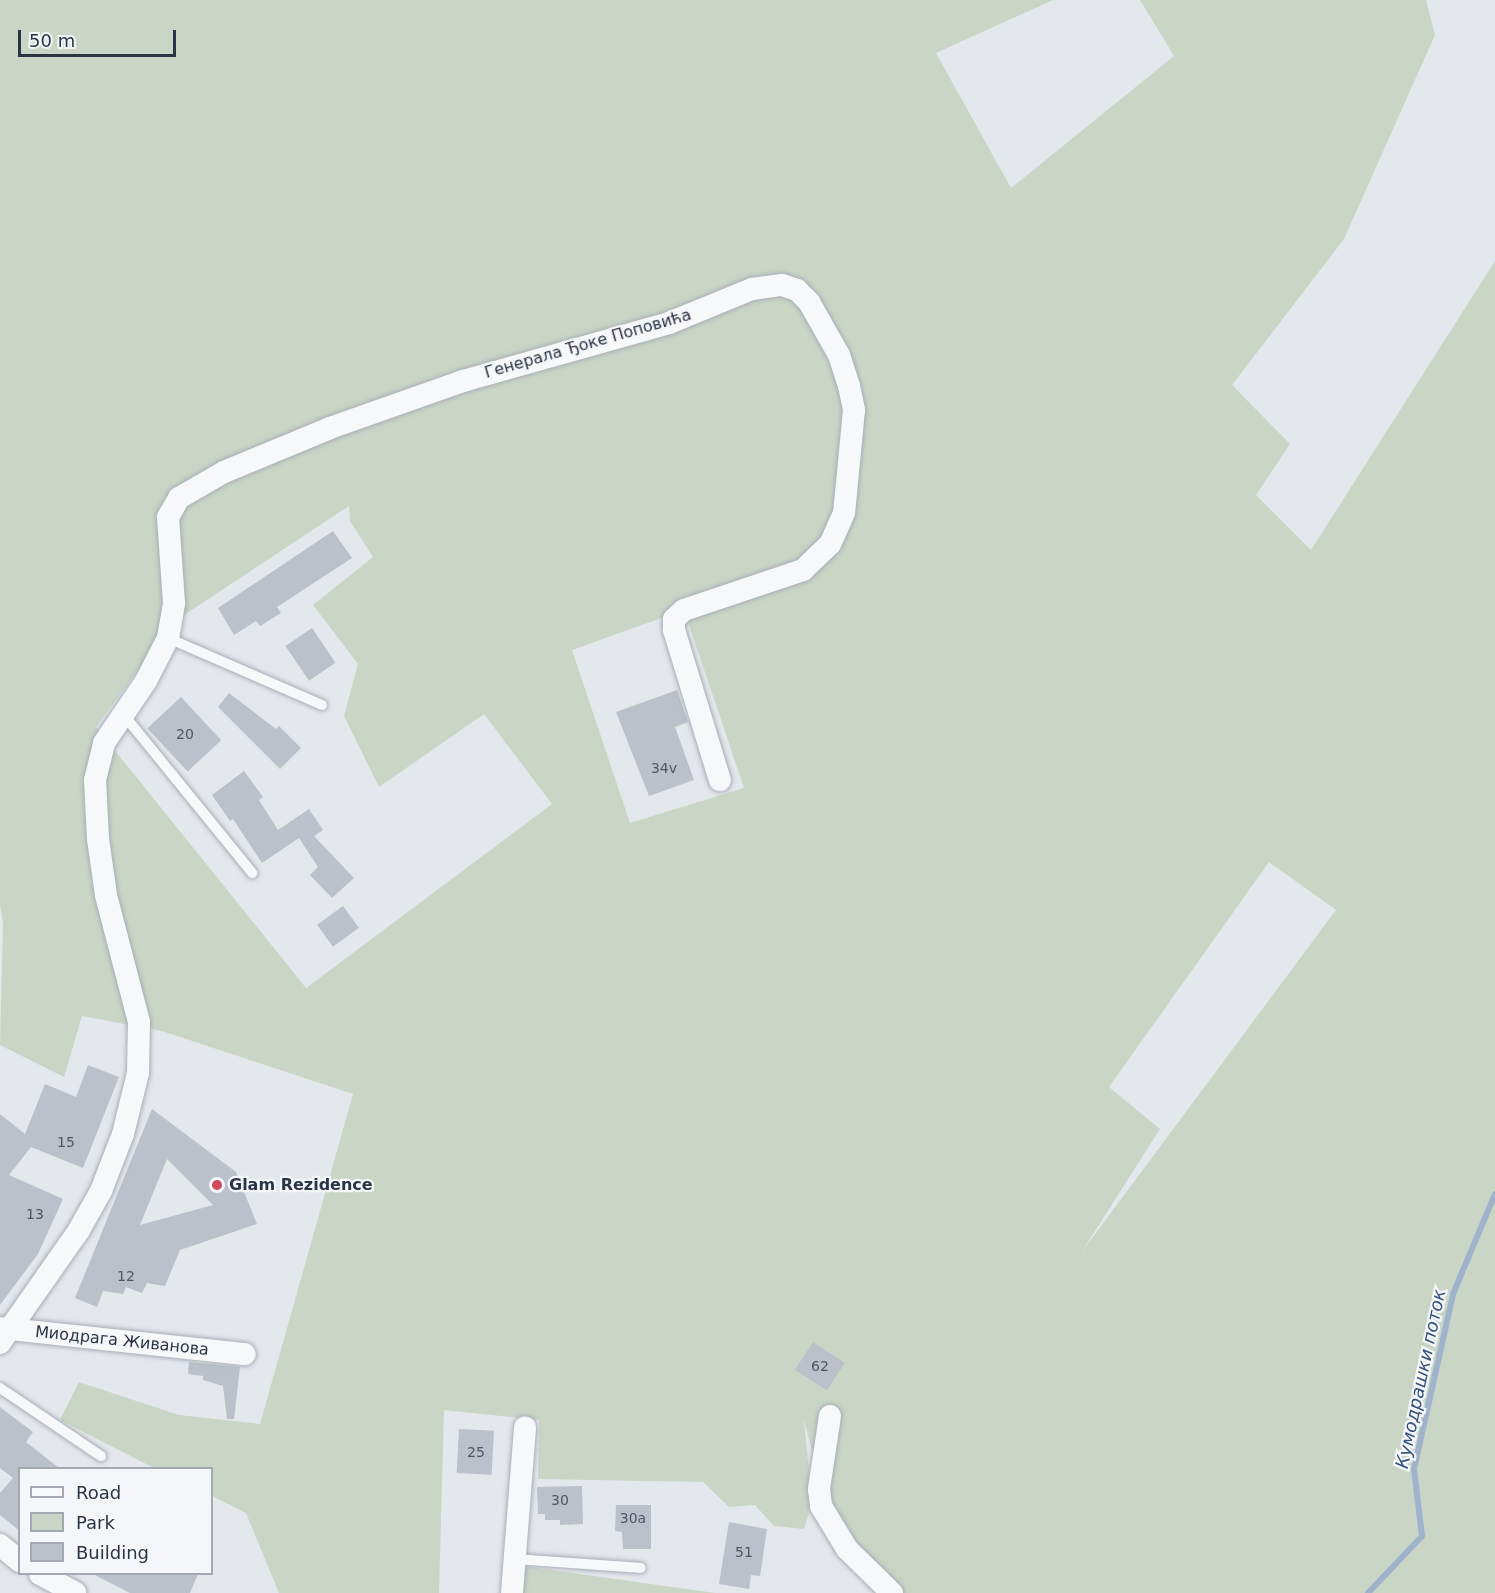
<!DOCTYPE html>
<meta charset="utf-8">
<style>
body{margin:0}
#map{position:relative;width:1495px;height:1593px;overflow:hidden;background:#e4e7ec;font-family:"DejaVu Sans",sans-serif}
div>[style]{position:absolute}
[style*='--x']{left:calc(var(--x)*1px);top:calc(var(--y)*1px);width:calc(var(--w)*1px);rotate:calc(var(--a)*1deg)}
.green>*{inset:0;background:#c9d6c5}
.stream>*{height:6px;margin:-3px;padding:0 3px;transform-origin:3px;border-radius:3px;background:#9fb4cc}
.building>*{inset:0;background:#bbc0ca;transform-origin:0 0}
.roads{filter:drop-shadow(0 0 2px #a9aeb7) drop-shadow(0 0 2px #a9aeb7)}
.service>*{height:10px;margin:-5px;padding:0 5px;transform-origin:5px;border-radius:5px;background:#f7f8fa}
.minor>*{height:22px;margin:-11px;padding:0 11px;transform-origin:11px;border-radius:11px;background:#f7f8fa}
.dots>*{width:16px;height:16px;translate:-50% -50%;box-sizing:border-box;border:3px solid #f4f6f9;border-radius:50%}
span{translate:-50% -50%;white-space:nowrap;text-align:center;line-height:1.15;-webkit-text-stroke:4.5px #f4f6f9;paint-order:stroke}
.number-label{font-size:14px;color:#4f5766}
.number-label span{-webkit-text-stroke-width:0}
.street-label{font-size:16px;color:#2b3445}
.poi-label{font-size:16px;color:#2b3445;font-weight:700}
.left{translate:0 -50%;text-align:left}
.water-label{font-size:18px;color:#34527a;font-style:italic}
.legend{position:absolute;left:18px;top:1467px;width:195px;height:108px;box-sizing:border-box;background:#f4f6f9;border:2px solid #a4a8b1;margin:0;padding:8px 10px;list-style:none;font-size:18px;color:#2b3445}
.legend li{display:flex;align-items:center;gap:12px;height:30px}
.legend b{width:30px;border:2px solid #a4a8b1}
.scale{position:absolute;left:18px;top:30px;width:158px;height:27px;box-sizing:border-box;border:3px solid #2b3445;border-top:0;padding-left:8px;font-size:18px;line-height:21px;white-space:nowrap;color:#2b3445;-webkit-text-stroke:4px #f4f6f9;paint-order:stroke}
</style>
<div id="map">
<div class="green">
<i style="clip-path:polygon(evenodd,0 0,1053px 0,936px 53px,1011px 188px,1174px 56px,1140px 0,1426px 0,1435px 35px,1344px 239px,1232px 385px,1290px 444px,1256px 495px,1311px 550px,1495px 261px,1495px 1593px,892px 1593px,826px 1503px,804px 1420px,812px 1502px,804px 1529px,774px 1526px,755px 1505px,729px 1507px,703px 1482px,538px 1479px,539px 1420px,444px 1410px,439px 1593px,279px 1593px,246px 1513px,212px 1496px,212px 1468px,154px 1468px,60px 1420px,79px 1382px,179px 1415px,260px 1424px,353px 1094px,162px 1031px,82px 1016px,64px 1077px,0 1045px,3px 924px,0 904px,0 0,349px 506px,350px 521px,373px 557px,313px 605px,358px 664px,344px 716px,379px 787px,484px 714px,552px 804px,306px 988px,96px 727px,172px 623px,349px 506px,0 0,684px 610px,744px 788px,630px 823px,572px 650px,684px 610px,0 0,1269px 862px,1336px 910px,1081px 1253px,1160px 1129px,1109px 1087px,1269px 862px)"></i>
<i style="clip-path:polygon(523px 1566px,715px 1593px,522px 1593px)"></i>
</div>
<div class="stream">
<i style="--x:1368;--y:1593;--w:79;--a:-46.5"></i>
<i style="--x:1422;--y:1536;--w:67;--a:-96.8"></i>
<i style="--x:1414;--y:1469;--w:179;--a:-77.4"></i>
<i style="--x:1453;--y:1294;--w:108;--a:-67.2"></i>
</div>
<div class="building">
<i style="clip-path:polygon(333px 531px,352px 558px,277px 607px,281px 613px,260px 626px,256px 621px,234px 635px,218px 608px)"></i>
<i style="left:312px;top:628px;width:42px;height:32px;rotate:56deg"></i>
<i style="clip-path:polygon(677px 690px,688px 722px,675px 727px,694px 780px,649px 796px,616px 712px)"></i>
<i style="clip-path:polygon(229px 693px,276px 729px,279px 726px,301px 748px,280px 769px,218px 707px)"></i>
<i style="left:181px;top:697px;width:59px;height:46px;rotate:47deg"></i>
<i style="clip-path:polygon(244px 771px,263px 797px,259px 800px,278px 830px,309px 809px,323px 830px,314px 836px,354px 878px,332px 898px,310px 875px,318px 867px,299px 838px,262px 863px,233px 819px,230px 821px,212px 795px)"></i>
<i style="left:343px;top:906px;width:27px;height:32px;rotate:54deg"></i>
<i style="clip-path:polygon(88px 1065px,119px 1077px,83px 1168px,31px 1147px,9px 1175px,63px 1199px,38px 1254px,0 1305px,0 1114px,25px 1134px,45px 1084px,76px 1097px)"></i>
<i style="clip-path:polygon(evenodd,152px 1109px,236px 1172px,257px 1224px,180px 1250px,165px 1286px,147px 1283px,142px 1293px,126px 1287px,123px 1294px,103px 1291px,97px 1307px,75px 1298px,152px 1109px,167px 1159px,213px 1205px,140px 1225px,167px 1159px)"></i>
<i style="left:813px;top:1342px;width:38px;height:33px;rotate:33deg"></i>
<i style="clip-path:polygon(189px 1362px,240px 1367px,234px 1419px,227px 1419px,223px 1386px,203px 1380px,203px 1376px,188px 1374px)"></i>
<i style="clip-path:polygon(0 1407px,33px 1432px,26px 1442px,59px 1468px,20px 1468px,20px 1531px,0 1515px,0 1493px,13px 1478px,0 1468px)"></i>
<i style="left:459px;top:1429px;width:35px;height:44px;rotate:3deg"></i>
<i style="clip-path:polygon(582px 1486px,583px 1524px,560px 1525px,560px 1520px,545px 1520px,545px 1514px,538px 1514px,537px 1487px)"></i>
<i style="clip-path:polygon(616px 1505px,651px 1505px,651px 1549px,623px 1549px,622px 1532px,615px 1531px)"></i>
<i style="clip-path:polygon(729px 1522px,767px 1529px,760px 1576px,751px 1575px,749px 1589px,719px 1584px)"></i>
<i style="clip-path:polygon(93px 1574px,198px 1574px,190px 1593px,130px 1593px)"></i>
</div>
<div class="roads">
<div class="service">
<i style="--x:168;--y:638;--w:168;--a:23.5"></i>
<i style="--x:123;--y:714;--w:205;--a:50.9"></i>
<i style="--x:0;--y:1388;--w:122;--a:34"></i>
<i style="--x:516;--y:1559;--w:125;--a:4.1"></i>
</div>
<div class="minor">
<i style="--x:0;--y:1328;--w:246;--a:6.1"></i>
<i style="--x:0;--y:1343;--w:138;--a:-55"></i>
<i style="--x:79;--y:1230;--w:45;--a:-60.6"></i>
<i style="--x:101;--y:1191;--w:61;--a:-68.9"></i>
<i style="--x:123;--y:1134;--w:63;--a:-76.2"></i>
<i style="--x:138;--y:1073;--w:51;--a:-88.9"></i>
<i style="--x:139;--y:1022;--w:131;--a:-104.6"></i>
<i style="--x:106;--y:895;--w:57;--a:-98.1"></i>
<i style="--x:98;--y:839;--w:59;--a:-92.9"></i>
<i style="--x:95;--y:780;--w:38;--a:-76"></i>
<i style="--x:104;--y:743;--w:75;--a:-55.9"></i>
<i style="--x:146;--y:681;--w:48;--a:-62.9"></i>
<i style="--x:168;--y:638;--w:36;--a:-80"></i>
<i style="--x:174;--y:603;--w:86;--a:-94"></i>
<i style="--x:168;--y:517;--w:22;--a:-60"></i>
<i style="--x:179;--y:498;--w:52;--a:-30"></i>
<i style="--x:224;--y:472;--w:115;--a:-22.5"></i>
<i style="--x:330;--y:428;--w:141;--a:-19.5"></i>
<i style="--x:463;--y:381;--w:214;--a:-15.7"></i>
<i style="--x:669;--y:323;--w:90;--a:-22.3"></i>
<i style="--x:752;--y:289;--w:30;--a:-8"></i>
<i style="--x:782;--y:285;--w:16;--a:18"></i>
<i style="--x:797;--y:290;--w:17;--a:45"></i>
<i style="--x:809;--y:302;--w:61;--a:60.5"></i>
<i style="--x:839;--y:355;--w:33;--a:72"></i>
<i style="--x:849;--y:386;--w:25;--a:78"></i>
<i style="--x:854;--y:410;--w:103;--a:95.5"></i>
<i style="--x:844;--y:513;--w:34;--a:114"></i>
<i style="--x:830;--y:544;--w:37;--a:136"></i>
<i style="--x:803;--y:570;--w:126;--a:161.4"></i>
<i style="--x:684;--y:610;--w:13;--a:138"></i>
<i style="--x:674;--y:619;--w:11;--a:90"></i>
<i style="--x:674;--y:630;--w:157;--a:73"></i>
<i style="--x:830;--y:1416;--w:74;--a:98.6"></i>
<i style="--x:819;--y:1489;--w:17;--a:83"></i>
<i style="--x:821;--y:1506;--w:50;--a:58.8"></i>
<i style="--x:847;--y:1549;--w:63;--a:44.4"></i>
<i style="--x:0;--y:1545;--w:26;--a:39"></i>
<i style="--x:40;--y:1574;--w:40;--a:28"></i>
<i style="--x:512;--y:1593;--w:166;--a:-85.5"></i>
</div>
</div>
<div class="dots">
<i style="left:217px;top:1185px;background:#d1495b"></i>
</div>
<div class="number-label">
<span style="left:185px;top:734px">20</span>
<span style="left:664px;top:768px">34v</span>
<span style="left:66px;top:1142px">15</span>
<span style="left:35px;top:1214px">13</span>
<span style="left:126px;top:1276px">12</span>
<span style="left:820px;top:1366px">62</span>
<span style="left:476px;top:1452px">25</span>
<span style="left:560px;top:1500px">30</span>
<span style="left:633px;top:1518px">30a</span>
<span style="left:744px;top:1552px">51</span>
</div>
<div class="street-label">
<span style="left:588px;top:344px;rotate:-16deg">Генерала Ђоке Поповића</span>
<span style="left:122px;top:1341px;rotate:6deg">Миодрага Живанова</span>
</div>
<div class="poi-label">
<span class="left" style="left:229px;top:1185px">Glam Rezidence</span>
</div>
<div class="water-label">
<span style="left:1421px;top:1379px;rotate:-78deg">Кумодрашки поток</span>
</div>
<ul class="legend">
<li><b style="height:8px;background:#f7f8fa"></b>Road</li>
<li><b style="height:16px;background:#c9d6c5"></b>Park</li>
<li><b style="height:16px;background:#bbc0ca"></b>Building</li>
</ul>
<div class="scale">50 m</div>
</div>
